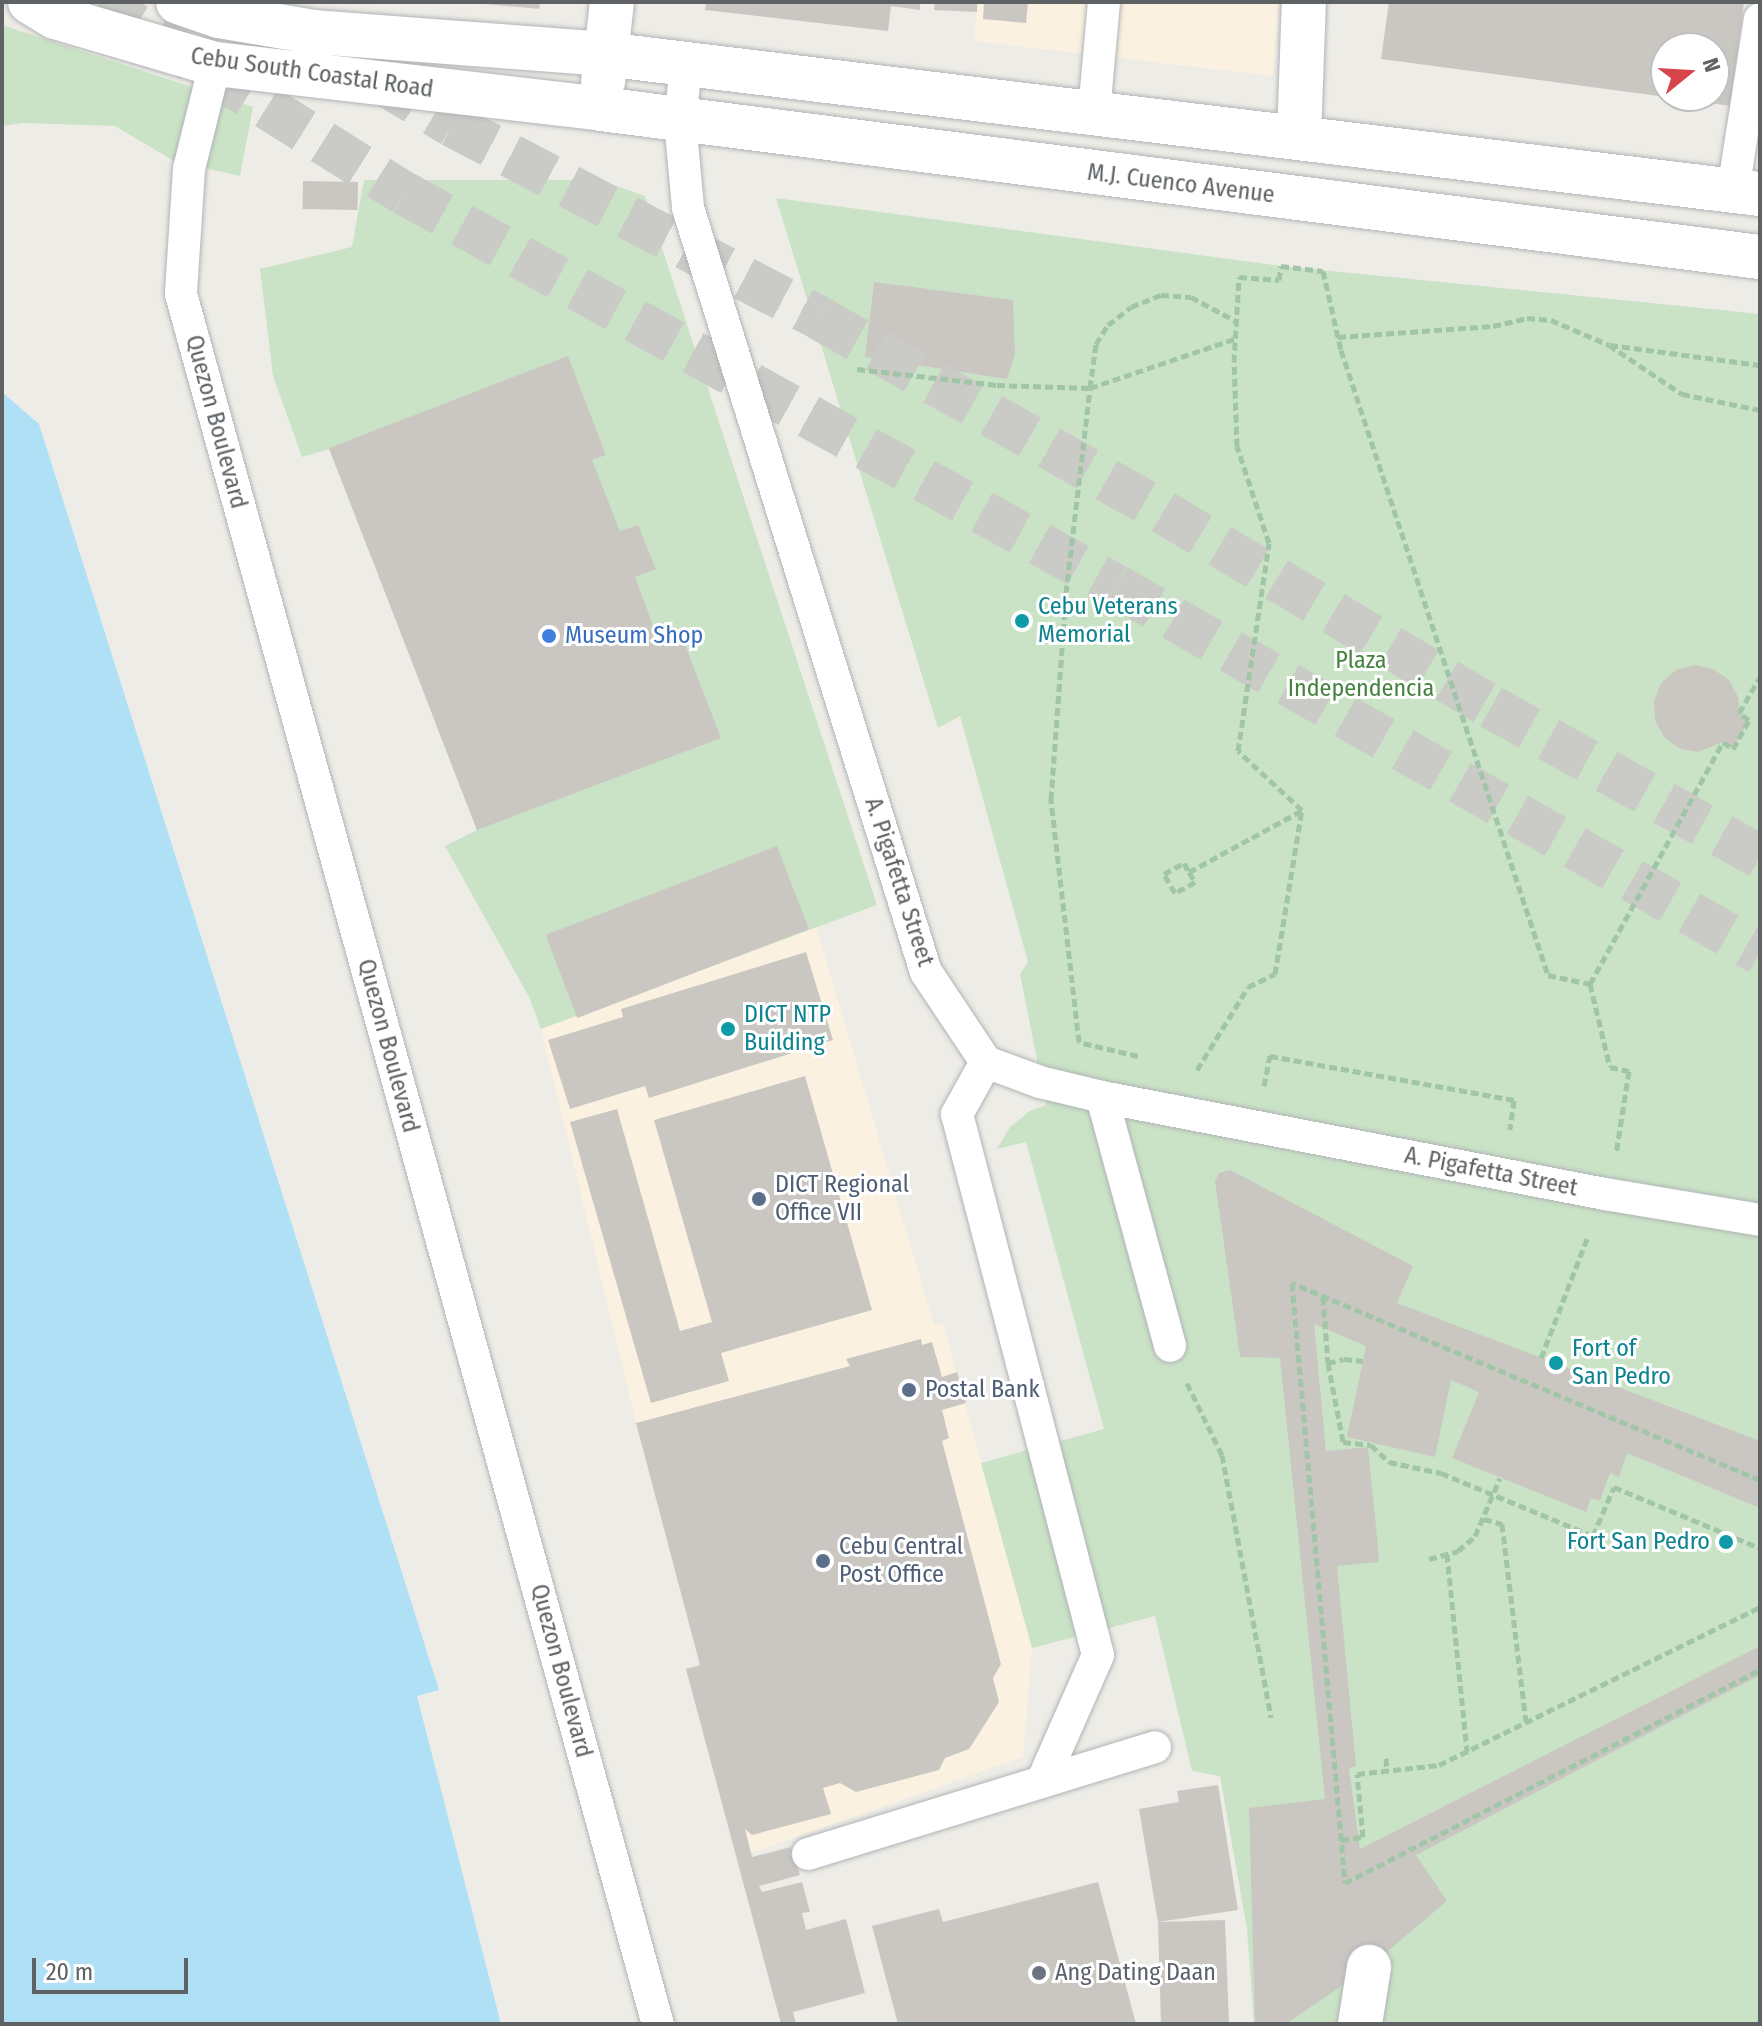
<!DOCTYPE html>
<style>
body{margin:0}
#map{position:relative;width:1762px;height:2026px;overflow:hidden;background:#eeece6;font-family:"Fira Sans Condensed",sans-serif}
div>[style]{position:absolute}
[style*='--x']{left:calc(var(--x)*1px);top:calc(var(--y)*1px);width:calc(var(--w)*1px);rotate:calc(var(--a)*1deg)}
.commercial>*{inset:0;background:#faf1e0}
.green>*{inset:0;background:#cae3c6}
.water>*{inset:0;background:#afe0f6}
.building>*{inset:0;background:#cac7c3;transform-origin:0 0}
.highway-tunnel>*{height:44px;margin-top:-22px;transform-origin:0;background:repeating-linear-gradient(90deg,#cacac6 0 44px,transparent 0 66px)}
.path>*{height:5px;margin-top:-2.5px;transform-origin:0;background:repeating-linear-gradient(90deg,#a1c5a7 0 8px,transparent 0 12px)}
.roads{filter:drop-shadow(0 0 2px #b1b4b7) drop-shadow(0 0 2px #b1b4b7)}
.lane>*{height:32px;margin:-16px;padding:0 16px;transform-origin:16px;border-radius:16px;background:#fff}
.street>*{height:44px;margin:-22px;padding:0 22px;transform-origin:22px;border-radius:22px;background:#fff}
.secondary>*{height:44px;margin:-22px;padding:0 22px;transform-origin:22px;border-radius:22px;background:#fff}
.dots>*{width:22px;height:22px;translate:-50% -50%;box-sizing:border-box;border:4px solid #fff;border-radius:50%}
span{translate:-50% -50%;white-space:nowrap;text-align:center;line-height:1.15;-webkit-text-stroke:6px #fff;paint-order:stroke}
.street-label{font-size:24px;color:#5e6265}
.culture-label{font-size:24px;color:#0d838f}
.left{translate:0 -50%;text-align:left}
.right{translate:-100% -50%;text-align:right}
.shop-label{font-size:24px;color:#366cbe}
.park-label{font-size:24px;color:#45823f}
.service-label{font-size:24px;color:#4e5e75}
.worship-label{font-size:24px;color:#5b616d}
.frame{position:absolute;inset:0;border:4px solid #5e6265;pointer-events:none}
.north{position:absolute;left:1650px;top:32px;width:80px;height:80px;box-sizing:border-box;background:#fff;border:2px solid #bfc0c1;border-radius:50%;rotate:72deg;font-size:22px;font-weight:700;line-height:32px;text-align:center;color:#5e6265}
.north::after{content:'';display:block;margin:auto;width:28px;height:36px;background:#d7444b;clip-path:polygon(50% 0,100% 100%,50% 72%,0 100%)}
.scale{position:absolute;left:32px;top:1958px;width:156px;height:36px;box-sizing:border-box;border:4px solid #5e6265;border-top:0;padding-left:10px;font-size:24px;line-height:28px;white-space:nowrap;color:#5e6265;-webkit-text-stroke:6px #fff;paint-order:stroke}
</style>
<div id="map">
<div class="commercial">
<i style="clip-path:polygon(977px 2px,1279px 2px,1273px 76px,974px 41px)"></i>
<i style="clip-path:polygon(816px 926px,934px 1325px,943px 1323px,1032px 1648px,1023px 1757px,751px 1853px,636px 1423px,541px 1029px)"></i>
</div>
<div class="green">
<i style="clip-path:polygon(2px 25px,253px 107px,240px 176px,174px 161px,115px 126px,23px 123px,2px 126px)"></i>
<i style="clip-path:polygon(364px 180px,599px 180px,645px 196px,877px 905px,541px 1029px,529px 997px,445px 846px,477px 830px,436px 725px,552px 680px,485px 504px,368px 549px,329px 449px,302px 457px,273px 376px,260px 269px,352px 247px)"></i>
<i style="clip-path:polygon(776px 198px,1281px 266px,1760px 314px,1760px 2024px,1254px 2024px,1247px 1929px,1220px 1776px,1192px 1771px,1155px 1616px,1032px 1648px,981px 1463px,1104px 1429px,1026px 1142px,997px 1149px,1010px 1127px,1030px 1111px,1046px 1105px,1020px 974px,1028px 962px,960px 716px,938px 728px)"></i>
</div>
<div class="water">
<i style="clip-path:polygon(2px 392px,39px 424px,439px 1690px,417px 1696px,501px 2024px,2px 2024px)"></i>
</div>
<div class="building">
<i style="clip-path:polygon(465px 2px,540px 2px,539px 9px)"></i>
<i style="clip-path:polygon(706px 2px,920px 2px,920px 10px,891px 6px,888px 31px,705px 10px)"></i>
<i style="clip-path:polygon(935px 2px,977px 2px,977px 12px,934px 10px)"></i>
<i style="clip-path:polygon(984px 2px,1028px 2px,1026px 23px,983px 19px)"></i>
<i style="clip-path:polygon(1389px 2px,1744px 2px,1730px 106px,1674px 98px,1714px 96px,1714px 48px,1666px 48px,1666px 97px,1381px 59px)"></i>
<i style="left:303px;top:181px;width:55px;height:28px;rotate:1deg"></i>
<i style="clip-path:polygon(874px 282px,1013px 300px,1015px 354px,1007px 379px,865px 357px)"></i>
<i style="clip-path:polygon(568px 356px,606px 455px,592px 460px,620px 531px,638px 525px,656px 569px,635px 577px,659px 642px,681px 634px,721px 738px,477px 830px,329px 448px)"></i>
<i style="clip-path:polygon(1694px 665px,1713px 669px,1729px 680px,1738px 697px,1739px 713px,1749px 720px,1733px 749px,1723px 742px,1698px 752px,1680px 749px,1664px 737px,1655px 720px,1654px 701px,1661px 683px,1676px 670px)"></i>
<i style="left:777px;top:846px;width:89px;height:248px;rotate:69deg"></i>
<i style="clip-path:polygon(806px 952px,833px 1040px,649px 1098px,645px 1086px,570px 1109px,548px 1040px,623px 1017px,621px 1009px)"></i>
<i style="clip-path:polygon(805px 1076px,872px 1310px,721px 1353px,729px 1381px,651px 1403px,570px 1122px,617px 1109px,680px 1331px,712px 1322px,654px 1120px)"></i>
<i style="clip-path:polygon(1230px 1170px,1413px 1266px,1397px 1303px,1760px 1441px,1760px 1508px,1627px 1453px,1619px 1477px,1610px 1473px,1600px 1501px,1591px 1498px,1586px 1512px,1452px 1458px,1479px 1392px,1451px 1380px,1435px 1457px,1347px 1437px,1366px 1346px,1314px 1324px,1326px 1451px,1368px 1447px,1377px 1536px,1379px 1562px,1337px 1566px,1356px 1766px,1349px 1768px,1360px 1849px,1760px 1646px,1760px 1675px,1416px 1855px,1447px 1901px,1369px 1967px,1286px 2024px,1255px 2024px,1249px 1808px,1325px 1799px,1280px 1358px,1240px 1357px,1215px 1181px,1219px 1173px)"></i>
<i style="clip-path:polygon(921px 1339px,922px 1345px,932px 1342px,942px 1377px,957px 1372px,966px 1403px,942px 1410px,949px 1438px,942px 1441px,1001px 1664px,993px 1678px,999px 1702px,969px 1749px,945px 1758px,939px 1770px,856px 1792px,840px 1783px,823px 1788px,831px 1814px,752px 1835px,745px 1829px,752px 1857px,791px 1847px,800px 1875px,759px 1886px,762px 1892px,802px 1882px,810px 1912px,802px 1913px,806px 1930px,846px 1919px,865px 1993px,793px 2012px,796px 2024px,781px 2024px,686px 1669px,700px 1665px,636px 1423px,850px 1366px,846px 1359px)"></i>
<i style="clip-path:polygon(1218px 1785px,1238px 1910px,1158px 1922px,1225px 1920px,1229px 2024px,1161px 2024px,1158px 1922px,1139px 1809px,1179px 1802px,1177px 1791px)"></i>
<i style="clip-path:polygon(1098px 1882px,1136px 2024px,898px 2024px,872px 1926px,939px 1909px,943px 1922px)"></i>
</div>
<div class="highway-tunnel">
<i style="--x:99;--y:2;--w:360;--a:32.1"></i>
<i style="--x:404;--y:193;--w:813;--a:28.9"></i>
<i style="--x:1116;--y:586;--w:741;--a:29.68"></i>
<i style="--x:378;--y:80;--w:87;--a:31.3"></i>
<i style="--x:452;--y:125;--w:415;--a:27.7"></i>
<i style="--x:819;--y:318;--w:395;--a:29.4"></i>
<i style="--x:1163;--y:512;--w:382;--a:30.7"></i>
<i style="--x:1491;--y:707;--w:308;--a:29.1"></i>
</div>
<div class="path">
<i style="--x:1338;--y:337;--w:155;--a:-4.1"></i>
<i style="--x:1493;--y:326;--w:35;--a:-13"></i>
<i style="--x:1527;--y:318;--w:24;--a:5"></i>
<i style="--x:1551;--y:320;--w:63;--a:23.3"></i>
<i style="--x:1609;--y:345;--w:88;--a:33.9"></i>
<i style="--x:1682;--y:394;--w:80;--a:11.6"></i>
<i style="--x:1610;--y:345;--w:151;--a:7.6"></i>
<i style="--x:857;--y:369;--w:141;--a:6.5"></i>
<i style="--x:997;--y:385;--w:93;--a:1.8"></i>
<i style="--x:1090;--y:388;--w:152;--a:-18.8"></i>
<i style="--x:1189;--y:872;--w:12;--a:59"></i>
<i style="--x:1195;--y:882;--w:23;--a:151"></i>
<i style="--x:1175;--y:893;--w:22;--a:-120"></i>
<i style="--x:1164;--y:874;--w:23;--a:-29"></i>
<i style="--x:1184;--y:863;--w:10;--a:61"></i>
<i style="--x:1189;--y:872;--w:128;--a:-28.6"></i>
<i style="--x:1590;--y:984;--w:85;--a:76.5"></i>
<i style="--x:1610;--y:1067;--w:19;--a:12"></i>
<i style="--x:1629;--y:1071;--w:84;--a:98.9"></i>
<i style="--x:1138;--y:1056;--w:61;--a:-166.7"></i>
<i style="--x:1079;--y:1042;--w:245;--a:-96.6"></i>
<i style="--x:1051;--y:799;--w:207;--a:-85.8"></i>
<i style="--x:1066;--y:593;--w:206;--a:-83.3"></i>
<i style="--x:1090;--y:388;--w:44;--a:-82.2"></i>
<i style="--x:1096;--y:344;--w:22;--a:-58"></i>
<i style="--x:1108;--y:325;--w:29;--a:-38"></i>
<i style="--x:1131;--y:307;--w:32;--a:-22"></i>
<i style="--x:1161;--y:295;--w:30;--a:4"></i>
<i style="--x:1191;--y:297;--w:51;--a:28.1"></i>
<i style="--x:1197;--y:1070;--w:97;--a:-58.4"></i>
<i style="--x:1248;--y:987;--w:30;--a:-26"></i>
<i style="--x:1275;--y:974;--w:166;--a:-80.7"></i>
<i style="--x:1302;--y:810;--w:87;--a:-137.3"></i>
<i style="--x:1238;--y:751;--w:210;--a:-81.5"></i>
<i style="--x:1269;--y:543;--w:102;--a:-108.3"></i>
<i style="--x:1237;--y:446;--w:84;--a:-92"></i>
<i style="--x:1234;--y:362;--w:85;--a:-86.6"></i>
<i style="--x:1239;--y:277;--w:40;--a:4.3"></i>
<i style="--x:1279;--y:280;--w:14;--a:-82"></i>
<i style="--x:1281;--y:266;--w:42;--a:6.8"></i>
<i style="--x:1323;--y:271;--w:81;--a:77.2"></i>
<i style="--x:1341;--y:350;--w:658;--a:71.68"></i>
<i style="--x:1548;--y:975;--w:43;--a:12.1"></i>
<i style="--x:1590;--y:984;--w:276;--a:-61.2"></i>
<i style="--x:1723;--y:742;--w:12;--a:35"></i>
<i style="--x:1733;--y:749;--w:33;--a:-61"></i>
<i style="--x:1749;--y:720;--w:12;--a:-145"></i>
<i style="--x:1739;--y:713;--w:42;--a:-59.7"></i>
<i style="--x:1264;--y:1086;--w:31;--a:-79"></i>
<i style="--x:1270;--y:1056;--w:248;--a:10.2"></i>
<i style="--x:1514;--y:1100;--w:30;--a:98"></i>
<i style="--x:1323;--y:1297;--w:66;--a:85.7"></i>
<i style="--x:1328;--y:1363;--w:80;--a:79.2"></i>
<i style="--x:1343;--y:1442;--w:28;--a:6"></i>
<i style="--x:1371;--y:1445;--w:25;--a:43"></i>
<i style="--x:1389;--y:1462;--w:53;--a:11.9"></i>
<i style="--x:1441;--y:1473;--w:165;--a:22.5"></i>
<i style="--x:1593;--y:1536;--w:53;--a:-66.8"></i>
<i style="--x:1614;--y:1487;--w:158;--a:22.7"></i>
<i style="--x:1541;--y:1358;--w:131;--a:-68.9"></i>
<i style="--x:1328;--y:1363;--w:16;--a:-14"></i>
<i style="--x:1344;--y:1359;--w:19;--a:6"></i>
<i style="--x:1187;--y:1383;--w:80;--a:64.1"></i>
<i style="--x:1222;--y:1455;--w:267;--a:79.4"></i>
<i style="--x:1760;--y:1480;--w:508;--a:-157.17"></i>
<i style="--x:1292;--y:1283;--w:602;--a:84.95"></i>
<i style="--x:1345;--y:1883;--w:466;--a:-27.2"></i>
<i style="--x:1484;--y:1519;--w:19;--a:16"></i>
<i style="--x:1502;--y:1524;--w:199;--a:83.1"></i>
<i style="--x:1447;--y:1554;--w:198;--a:84.2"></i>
<i style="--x:1429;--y:1559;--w:30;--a:-15"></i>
<i style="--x:1458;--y:1551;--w:23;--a:-41"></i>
<i style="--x:1475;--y:1536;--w:63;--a:-66.7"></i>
<i style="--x:1386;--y:1758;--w:13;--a:86"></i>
<i style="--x:1341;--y:1840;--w:22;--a:-8"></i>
<i style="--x:1363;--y:1837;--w:63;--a:-95.4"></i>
<i style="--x:1357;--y:1774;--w:82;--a:-6.3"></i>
<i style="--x:1439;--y:1765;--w:358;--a:-26.2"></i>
</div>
<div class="roads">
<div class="lane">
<i style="--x:215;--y:64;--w:108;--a:103.9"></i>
<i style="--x:189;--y:169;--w:125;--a:93.7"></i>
<i style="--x:181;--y:294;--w:1795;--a:74.59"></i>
<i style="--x:686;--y:66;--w:55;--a:96.2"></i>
<i style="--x:680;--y:121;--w:87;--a:84.7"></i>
<i style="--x:688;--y:208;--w:800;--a:72.7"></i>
<i style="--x:926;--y:972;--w:108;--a:56.3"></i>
<i style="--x:986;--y:1062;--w:58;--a:20.3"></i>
<i style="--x:1040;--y:1082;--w:64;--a:13.6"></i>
<i style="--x:1102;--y:1097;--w:512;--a:10.92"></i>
<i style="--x:1605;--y:1194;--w:157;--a:9.5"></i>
<i style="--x:1094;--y:112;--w:110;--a:-84.8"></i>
<i style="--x:1733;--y:191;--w:174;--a:-81.1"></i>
<i style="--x:986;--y:1062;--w:60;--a:119.1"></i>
<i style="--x:957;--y:1114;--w:559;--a:75.39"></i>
<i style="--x:1098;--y:1655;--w:139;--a:113.8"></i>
<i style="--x:1102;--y:1097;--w:258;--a:74.7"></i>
<i style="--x:808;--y:1854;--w:363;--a:-17.1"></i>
</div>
<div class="street">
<i style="--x:1360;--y:2024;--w:58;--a:-81"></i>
</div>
<div class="secondary">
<i style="--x:30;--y:2;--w:29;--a:31"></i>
<i style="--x:55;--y:17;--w:167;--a:16.4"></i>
<i style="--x:215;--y:64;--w:389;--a:6.6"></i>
<i style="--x:601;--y:109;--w:1168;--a:7.28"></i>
<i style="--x:178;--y:2;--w:43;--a:18.9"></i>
<i style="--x:219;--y:16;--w:96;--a:9.6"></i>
<i style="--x:314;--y:32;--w:291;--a:4.3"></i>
<i style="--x:604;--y:54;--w:1164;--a:6.91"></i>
<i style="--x:603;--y:82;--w:81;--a:-83.6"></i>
<i style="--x:1299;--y:136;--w:134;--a:-87.9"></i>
</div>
</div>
<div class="dots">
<i style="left:1022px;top:621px;background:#0f9aa8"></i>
<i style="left:549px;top:636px;background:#3f7fe0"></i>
<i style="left:728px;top:1029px;background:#0f9aa8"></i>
<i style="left:759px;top:1199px;background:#5c6f8a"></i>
<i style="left:1556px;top:1363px;background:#0f9aa8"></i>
<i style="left:909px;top:1390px;background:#5c6f8a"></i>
<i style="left:1726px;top:1542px;background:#0f9aa8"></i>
<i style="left:823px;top:1561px;background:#5c6f8a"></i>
<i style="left:1039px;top:1973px;background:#6b7280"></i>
</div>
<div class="street-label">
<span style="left:312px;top:73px;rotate:8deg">Cebu South Coastal Road</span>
<span style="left:1181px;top:184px;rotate:7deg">M.J. Cuenco Avenue</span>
<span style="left:216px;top:422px;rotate:75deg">Quezon Boulevard</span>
<span style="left:899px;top:882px;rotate:72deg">A. Pigafetta Street</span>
<span style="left:388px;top:1046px;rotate:75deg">Quezon Boulevard</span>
<span style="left:1491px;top:1172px;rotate:11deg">A. Pigafetta Street</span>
<span style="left:561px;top:1671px;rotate:75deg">Quezon Boulevard</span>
</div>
<div class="culture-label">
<span class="left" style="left:1038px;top:621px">Cebu Veterans<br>Memorial</span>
<span class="left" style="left:744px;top:1029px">DICT NTP<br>Building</span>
<span class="left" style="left:1572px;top:1363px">Fort of<br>San Pedro</span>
<span class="right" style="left:1710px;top:1542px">Fort San Pedro</span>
</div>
<div class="shop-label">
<span class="left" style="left:565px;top:636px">Museum Shop</span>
</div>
<div class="park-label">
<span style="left:1361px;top:675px">Plaza<br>Independencia</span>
</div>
<div class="service-label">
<span class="left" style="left:775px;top:1199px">DICT Regional<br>Office VII</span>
<span class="left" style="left:925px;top:1390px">Postal Bank</span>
<span class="left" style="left:839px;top:1561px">Cebu Central<br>Post Office</span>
</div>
<div class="worship-label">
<span class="left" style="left:1055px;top:1973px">Ang Dating Daan</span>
</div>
<div class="frame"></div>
<div class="north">N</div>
<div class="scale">20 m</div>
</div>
